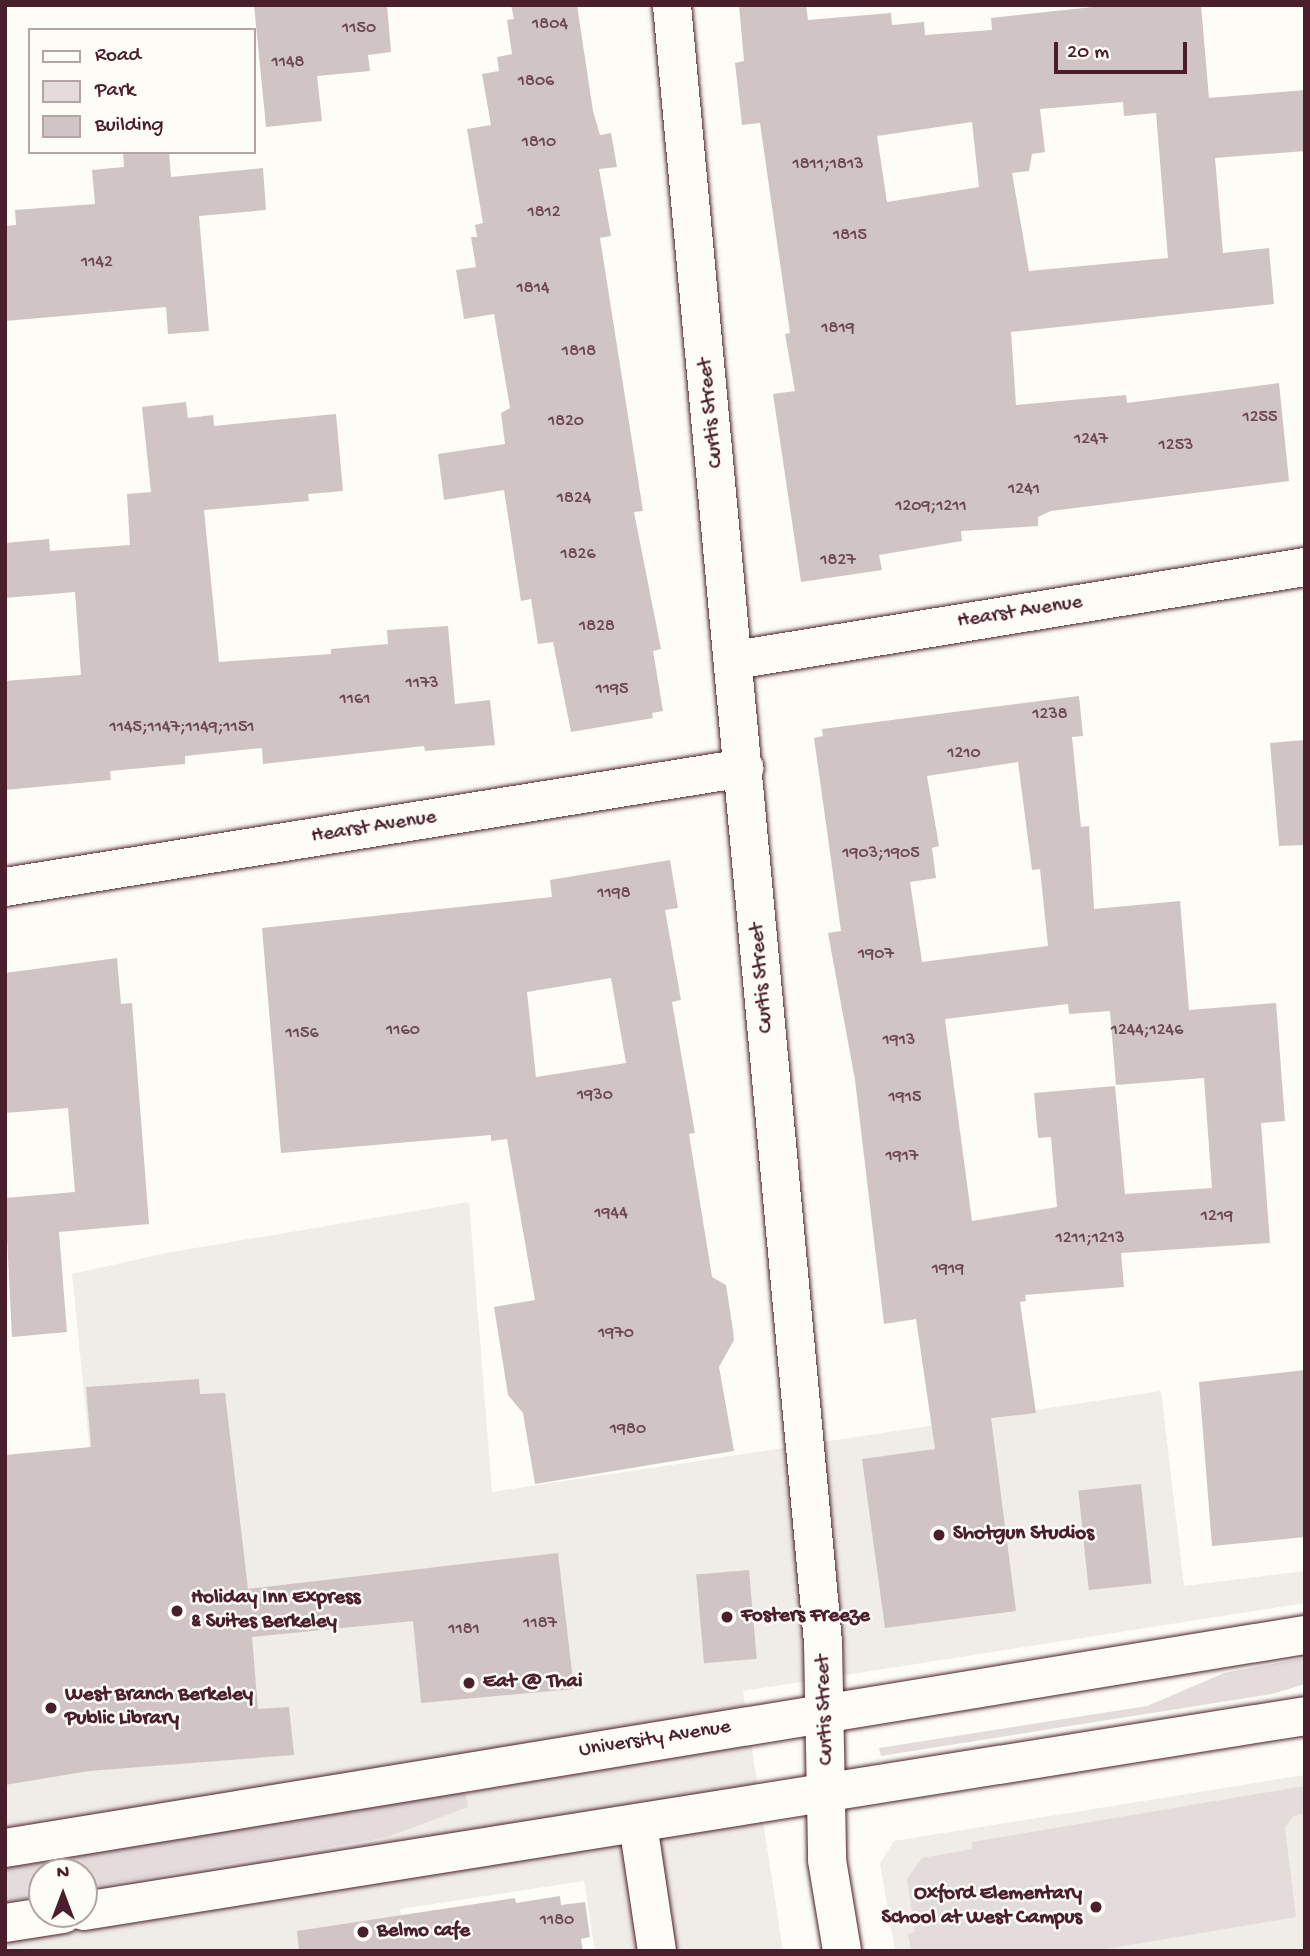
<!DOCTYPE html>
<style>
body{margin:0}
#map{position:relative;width:1310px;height:1956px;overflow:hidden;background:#fdfcf7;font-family:"Gochi Hand",sans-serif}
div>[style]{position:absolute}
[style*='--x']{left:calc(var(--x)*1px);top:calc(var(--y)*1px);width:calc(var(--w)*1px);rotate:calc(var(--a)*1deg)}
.built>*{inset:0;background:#f0ece8}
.green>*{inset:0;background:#e3dcda}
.building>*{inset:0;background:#d0c5c4;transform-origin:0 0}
.roads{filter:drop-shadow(0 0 2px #4a1f2b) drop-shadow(0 0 2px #4a1f2b)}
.minor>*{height:38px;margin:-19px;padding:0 19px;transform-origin:19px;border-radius:19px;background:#fdfcf7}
.major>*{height:38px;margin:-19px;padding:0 19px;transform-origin:19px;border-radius:19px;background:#fdfcf7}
.dots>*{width:19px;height:19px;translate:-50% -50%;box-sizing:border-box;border:4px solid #fdfcf7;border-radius:50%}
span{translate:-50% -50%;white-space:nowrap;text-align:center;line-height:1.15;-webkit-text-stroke:5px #fdfcf7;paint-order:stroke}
.number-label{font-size:18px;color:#6c4851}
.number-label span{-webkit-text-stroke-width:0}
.street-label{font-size:21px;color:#4a1f2b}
.poi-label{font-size:21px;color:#4a1f2b;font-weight:700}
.left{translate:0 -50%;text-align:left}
.right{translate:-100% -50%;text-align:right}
.frame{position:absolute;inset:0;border:7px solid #4a1f2b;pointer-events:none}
.legend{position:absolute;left:28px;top:28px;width:228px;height:126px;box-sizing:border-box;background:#fdfcf7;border:2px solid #b5a4a5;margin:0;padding:9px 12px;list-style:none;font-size:21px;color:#4a1f2b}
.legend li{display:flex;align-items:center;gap:14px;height:35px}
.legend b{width:35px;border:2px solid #b5a4a5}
.north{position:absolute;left:28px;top:1858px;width:70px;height:70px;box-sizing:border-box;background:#fdfcf7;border:2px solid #b5a4a5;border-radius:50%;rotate:0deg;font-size:19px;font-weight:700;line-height:28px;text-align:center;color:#4a1f2b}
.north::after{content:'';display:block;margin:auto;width:24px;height:32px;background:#4a1f2b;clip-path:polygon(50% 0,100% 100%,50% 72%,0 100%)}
.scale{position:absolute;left:1054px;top:42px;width:133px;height:32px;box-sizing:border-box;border:4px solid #4a1f2b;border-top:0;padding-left:9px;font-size:21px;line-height:24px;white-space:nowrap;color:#4a1f2b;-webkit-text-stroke:5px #fdfcf7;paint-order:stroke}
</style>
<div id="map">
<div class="built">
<i style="clip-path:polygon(evenodd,469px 1202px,492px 1492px,1161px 1391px,1184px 1586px,1305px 1571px,1305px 1603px,743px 1691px,783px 1951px,595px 1951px,584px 1881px,400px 1909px,406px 1951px,5px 1951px,5px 1539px,97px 1523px,72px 1274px,166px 1253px,469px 1202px,42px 1872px,84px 1872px,84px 1914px,42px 1914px,42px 1872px)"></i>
<i style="clip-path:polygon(1305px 1775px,1305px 1951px,895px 1951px,880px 1863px,894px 1841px)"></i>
</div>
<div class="green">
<i style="clip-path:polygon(1305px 1658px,1305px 1684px,1272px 1694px,881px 1756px,879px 1748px,1147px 1706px,1224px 1673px)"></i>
<i style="clip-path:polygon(1305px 1786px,1305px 1813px,1293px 1816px,1285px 1828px,1296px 1917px,1094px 1951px,911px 1951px,908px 1934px,915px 1932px,907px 1879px,922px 1858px,972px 1849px,972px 1842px)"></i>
<i style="clip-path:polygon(465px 1792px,468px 1807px,387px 1837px,84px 1888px,84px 1872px,42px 1872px,42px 1896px,5px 1902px,5px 1868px)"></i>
</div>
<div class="building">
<i style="clip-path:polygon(254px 5px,387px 5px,391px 52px,368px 55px,370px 71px,317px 76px,322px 121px,266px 127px)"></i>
<i style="clip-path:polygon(511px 5px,577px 5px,593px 111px,600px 135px,611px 133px,617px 167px,599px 169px,611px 236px,600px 238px,643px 511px,634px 512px,661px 649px,653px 651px,663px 711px,652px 713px,653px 718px,571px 732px,553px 642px,538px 644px,531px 599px,521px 601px,504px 490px,444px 500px,438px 454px,505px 444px,501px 413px,510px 408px,494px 314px,464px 319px,456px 270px,476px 267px,471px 237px,477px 237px,475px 225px,483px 223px,467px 129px,491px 125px,482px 74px,499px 71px,497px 57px,512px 54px,507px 20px,514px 19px)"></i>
<i style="clip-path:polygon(evenodd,739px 5px,806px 5px,808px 20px,891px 13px,892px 25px,924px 22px,925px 35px,992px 30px,991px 18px,1111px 5px,1201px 5px,1209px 98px,1305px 90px,1305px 151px,1215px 158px,1223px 253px,1269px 248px,1274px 304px,1011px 332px,1016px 405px,1126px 395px,1127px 403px,1279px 383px,1289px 481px,1051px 511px,1038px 517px,1038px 526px,961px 531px,962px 541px,879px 555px,882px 570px,801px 582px,773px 394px,795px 391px,785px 334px,790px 333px,760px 123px,742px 125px,735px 63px,744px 61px,739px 5px,1123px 102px,1124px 116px,1156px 113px,1168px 258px,1029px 271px,1012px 173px,1029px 171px,1032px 154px,1045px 152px,1040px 109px,1123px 102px,739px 5px,972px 122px,979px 187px,887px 202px,877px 136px,972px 122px)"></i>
<i style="clip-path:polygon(123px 152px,169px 152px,171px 177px,263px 168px,266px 210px,199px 216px,209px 331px,168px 334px,166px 307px,5px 321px,5px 226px,16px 225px,15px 210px,95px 204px,92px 170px,124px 167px)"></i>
<i style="clip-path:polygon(186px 402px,188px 418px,213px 415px,214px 426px,336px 414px,343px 491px,308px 494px,309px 501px,204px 510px,219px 662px,331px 654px,331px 649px,388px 644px,387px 630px,448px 626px,455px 704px,490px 700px,495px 745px,425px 751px,424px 746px,263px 764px,262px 748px,185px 756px,185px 764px,110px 771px,111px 780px,5px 790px,5px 681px,81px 675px,75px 592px,5px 598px,5px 543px,49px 539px,50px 551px,130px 545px,127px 494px,151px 492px,142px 407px)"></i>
<i style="clip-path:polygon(evenodd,1079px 696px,1083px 736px,1072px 737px,1081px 827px,1089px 826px,1094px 909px,1180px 901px,1189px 1010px,1276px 1003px,1285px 1121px,1261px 1123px,1270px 1243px,1121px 1253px,1124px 1287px,1025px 1295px,1026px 1301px,1020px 1302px,1036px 1413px,991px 1418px,1016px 1611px,885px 1628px,862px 1459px,935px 1449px,916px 1319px,884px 1324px,855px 1080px,828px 933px,841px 931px,814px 738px,823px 736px,822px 729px,1079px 696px,1018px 762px,1032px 870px,1040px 869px,1048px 946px,922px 962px,910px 882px,936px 878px,932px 848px,939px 846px,927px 776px,1018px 762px,1079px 696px,1068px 1004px,1069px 1014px,1110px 1011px,1116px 1085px,1204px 1078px,1212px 1188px,1125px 1194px,1115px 1086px,1034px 1093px,1038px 1138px,1051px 1137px,1057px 1207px,972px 1221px,945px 1019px,1068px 1004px)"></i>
<i style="clip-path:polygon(1305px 740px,1305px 845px,1279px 846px,1270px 743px)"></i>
<i style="clip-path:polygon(evenodd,670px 860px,678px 908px,665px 910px,681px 1000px,672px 1002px,695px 1133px,689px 1134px,712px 1277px,726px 1285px,733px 1330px,734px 1340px,719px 1367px,734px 1451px,535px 1484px,523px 1413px,508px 1395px,494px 1307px,535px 1300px,507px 1139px,491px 1141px,491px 1135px,281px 1153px,262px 928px,552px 897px,550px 880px,670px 860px,611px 978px,626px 1063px,536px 1077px,527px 992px,611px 978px)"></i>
<i style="clip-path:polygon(117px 958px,121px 1004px,132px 1003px,149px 1224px,59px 1232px,67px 1332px,12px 1337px,5px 1198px,75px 1192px,68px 1108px,5px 1113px,5px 973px)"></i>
<i style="clip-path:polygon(1305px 1370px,1305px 1537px,1212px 1546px,1199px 1382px)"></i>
<i style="clip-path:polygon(199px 1379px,200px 1394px,225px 1393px,248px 1589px,558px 1553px,574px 1689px,421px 1703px,413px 1621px,252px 1637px,258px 1709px,289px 1707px,294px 1755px,89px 1771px,5px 1785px,5px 1455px,91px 1447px,86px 1387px)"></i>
<i style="left:1141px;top:1484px;width:100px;height:63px;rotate:84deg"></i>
<i style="left:749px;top:1570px;width:89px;height:53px;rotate:85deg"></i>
<i style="clip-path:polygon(560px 1896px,561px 1905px,585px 1902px,590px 1937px,581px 1939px,583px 1951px,299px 1951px,297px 1931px,515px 1898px,516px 1903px)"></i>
</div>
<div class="roads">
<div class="minor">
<i style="--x:672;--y:5;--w:1645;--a:84.73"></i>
<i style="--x:823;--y:1643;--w:217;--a:88.9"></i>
<i style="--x:827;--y:1860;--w:92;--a:80.6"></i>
<i style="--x:735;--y:660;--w:578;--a:-9.27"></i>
<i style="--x:5;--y:887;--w:749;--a:-9.15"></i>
<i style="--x:638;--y:1824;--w:128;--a:81.5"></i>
</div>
<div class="major">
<i style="--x:5;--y:1848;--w:1317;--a:-9.31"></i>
<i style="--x:84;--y:1911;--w:1236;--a:-9.07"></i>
<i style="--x:5;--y:1923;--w:59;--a:-8.8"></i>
</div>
</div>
<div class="dots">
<i style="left:939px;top:1535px;background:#4a1f2b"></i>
<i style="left:177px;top:1611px;background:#4a1f2b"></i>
<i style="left:727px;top:1617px;background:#4a1f2b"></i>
<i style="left:469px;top:1683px;background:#4a1f2b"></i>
<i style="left:51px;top:1708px;background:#4a1f2b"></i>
<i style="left:1096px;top:1907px;background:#4a1f2b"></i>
<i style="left:363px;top:1932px;background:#4a1f2b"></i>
</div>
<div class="number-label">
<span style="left:550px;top:25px">1804</span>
<span style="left:359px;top:29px">1150</span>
<span style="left:288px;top:63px">1148</span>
<span style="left:536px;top:82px">1806</span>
<span style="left:539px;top:143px">1810</span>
<span style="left:828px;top:165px">1811;1813</span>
<span style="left:544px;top:213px">1812</span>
<span style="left:850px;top:236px">1815</span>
<span style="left:97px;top:263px">1142</span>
<span style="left:533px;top:289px">1814</span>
<span style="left:838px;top:329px">1819</span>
<span style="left:579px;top:352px">1818</span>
<span style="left:1260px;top:418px">1255</span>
<span style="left:566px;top:422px">1820</span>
<span style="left:1091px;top:440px">1247</span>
<span style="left:1176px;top:446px">1253</span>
<span style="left:1024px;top:490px">1241</span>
<span style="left:574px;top:499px">1824</span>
<span style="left:931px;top:507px">1209;1211</span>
<span style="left:578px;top:555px">1826</span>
<span style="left:838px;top:561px">1827</span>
<span style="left:597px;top:627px">1828</span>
<span style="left:422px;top:684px">1173</span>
<span style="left:612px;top:690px">1195</span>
<span style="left:355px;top:700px">1161</span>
<span style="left:1050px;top:715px">1238</span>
<span style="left:182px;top:728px">1145;1147;1149;1151</span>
<span style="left:964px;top:754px">1210</span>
<span style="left:881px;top:854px">1903;1905</span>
<span style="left:614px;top:894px">1198</span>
<span style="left:876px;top:955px">1907</span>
<span style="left:403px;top:1031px">1160</span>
<span style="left:1147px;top:1031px">1244;1246</span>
<span style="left:302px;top:1034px">1156</span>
<span style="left:899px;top:1041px">1913</span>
<span style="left:595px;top:1096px">1930</span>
<span style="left:905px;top:1098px">1915</span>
<span style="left:902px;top:1157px">1917</span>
<span style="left:611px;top:1214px">1944</span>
<span style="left:1217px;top:1217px">1219</span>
<span style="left:1090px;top:1239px">1211;1213</span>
<span style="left:948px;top:1270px">1919</span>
<span style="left:616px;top:1334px">1970</span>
<span style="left:628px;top:1430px">1980</span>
<span style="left:540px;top:1624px">1187</span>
<span style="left:464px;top:1630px">1181</span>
<span style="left:557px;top:1921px">1180</span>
</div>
<div class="street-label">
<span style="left:712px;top:413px;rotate:-96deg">Curtis Street</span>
<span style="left:1020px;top:613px;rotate:-9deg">Hearst Avenue</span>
<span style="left:374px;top:828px;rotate:-9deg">Hearst Avenue</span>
<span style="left:763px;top:978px;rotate:-95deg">Curtis Street</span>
<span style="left:826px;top:1710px;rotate:-92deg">Curtis Street</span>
<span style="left:655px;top:1740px;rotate:-9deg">University Avenue</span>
</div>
<div class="poi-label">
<span class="left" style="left:953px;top:1535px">Shotgun Studios</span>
<span class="left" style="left:191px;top:1611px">Holiday Inn Express<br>&amp; Suites Berkeley</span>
<span class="left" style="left:741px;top:1617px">Fosters Freeze</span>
<span class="left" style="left:483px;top:1683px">Eat @ Thai</span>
<span class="left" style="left:65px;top:1708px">West Branch Berkeley<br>Public Library</span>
<span class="right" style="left:1082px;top:1907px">Oxford Elementary<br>School at West Campus</span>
<span class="left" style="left:377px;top:1932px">Belmo cafe</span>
</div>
<div class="frame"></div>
<ul class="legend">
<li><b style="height:9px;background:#fdfcf7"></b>Road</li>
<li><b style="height:19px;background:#e3dcda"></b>Park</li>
<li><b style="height:19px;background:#d0c5c4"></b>Building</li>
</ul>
<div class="north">N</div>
<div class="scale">20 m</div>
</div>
